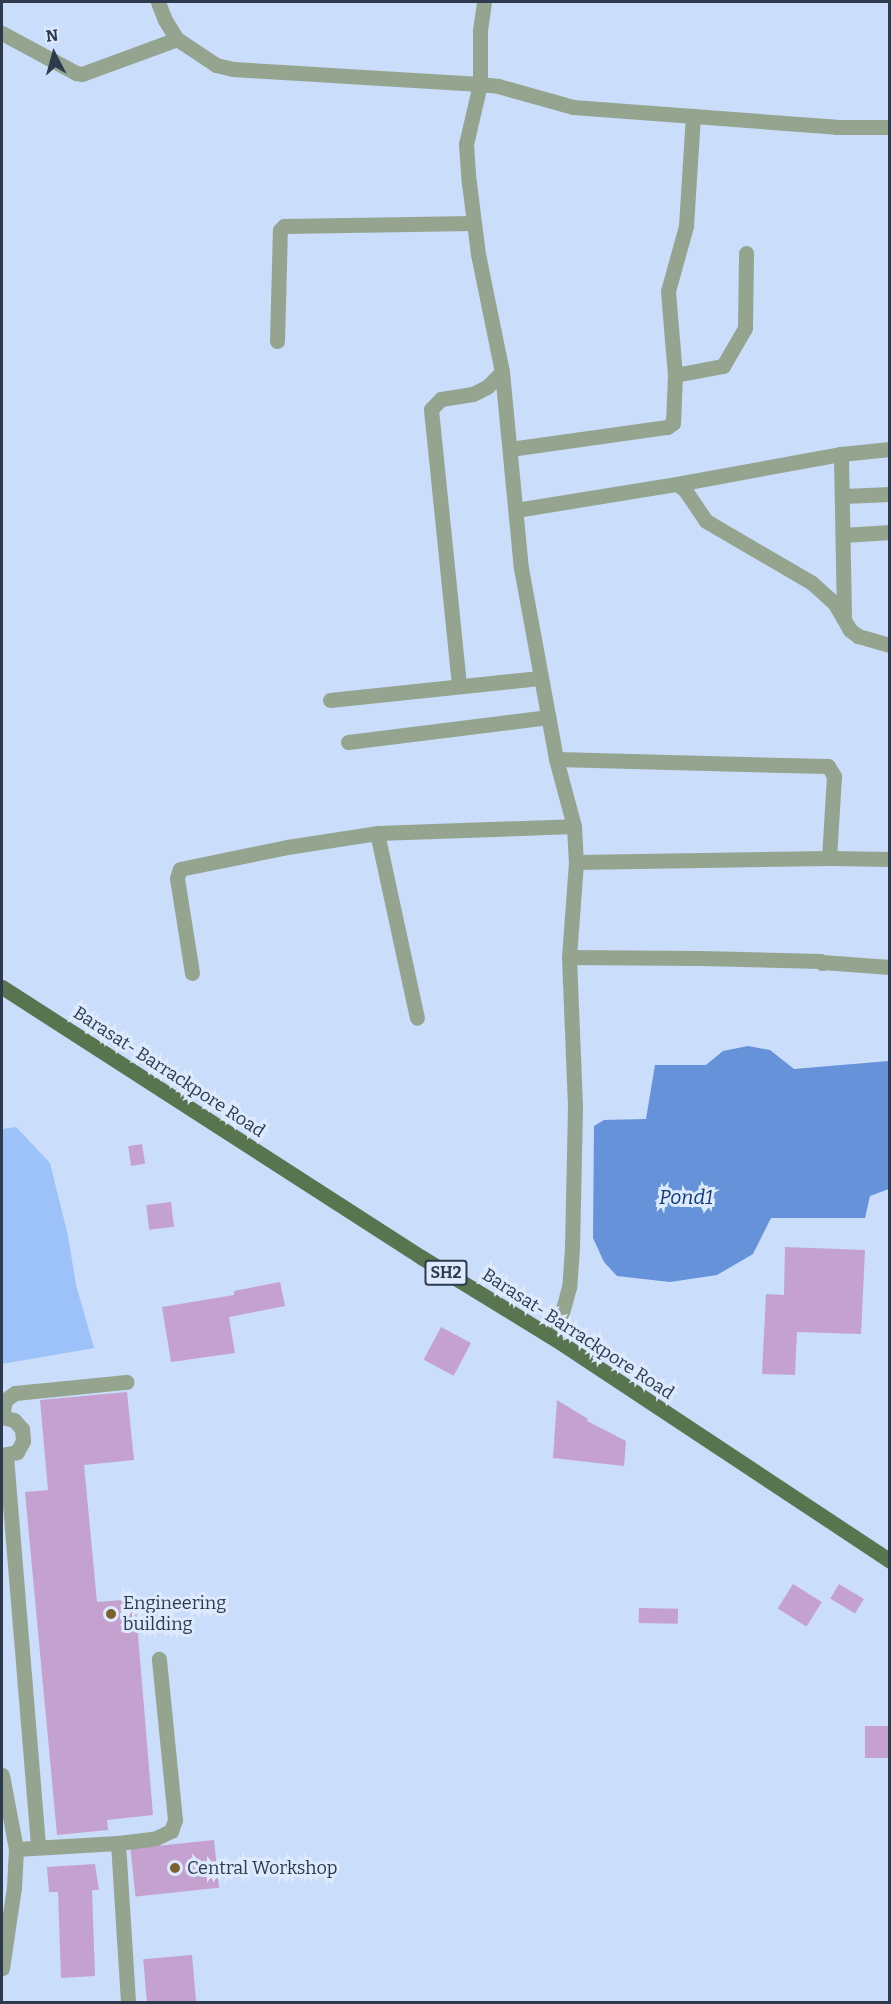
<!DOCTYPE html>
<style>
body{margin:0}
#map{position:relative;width:891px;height:2004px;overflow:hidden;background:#caddfa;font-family:Bitter,serif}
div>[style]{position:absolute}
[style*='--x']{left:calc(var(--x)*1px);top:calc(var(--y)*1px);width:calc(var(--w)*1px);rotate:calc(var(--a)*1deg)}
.green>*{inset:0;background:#9dc1f9}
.water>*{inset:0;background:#6592d8}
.building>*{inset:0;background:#c5a1cf;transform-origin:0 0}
.street>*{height:15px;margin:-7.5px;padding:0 7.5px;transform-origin:7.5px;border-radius:7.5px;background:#94a48f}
.primary>*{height:15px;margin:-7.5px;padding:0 7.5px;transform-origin:7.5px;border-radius:7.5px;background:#587550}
.dots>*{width:16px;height:16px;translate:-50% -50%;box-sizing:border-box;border:3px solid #ddeafe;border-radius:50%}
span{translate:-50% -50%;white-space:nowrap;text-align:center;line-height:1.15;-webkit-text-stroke:6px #ddeafe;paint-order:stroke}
.shield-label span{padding:2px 4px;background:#ddeafe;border:2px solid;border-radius:4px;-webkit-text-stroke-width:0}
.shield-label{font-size:16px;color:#2d3a4e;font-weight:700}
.street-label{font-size:18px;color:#2d3a4e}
.poi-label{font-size:18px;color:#2d3a4e}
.left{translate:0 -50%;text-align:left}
.water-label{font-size:20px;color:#0f3a78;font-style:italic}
.frame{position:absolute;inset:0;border:3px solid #2d3a4e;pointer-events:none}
.north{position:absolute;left:24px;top:24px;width:60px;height:60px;-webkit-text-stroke:4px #ddeafe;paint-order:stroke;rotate:354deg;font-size:16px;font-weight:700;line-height:24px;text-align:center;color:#2d3a4e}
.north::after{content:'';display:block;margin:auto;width:21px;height:27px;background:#2d3a4e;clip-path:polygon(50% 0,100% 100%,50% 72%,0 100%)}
</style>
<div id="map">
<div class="green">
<i style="clip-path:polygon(16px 1127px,50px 1163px,68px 1236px,76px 1285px,94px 1348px,2px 1364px,2px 1129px)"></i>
</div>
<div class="water">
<i style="clip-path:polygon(748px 1046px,770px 1050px,794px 1069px,889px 1061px,889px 1189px,870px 1196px,865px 1218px,771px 1218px,753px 1254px,717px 1275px,670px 1282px,617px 1276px,604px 1262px,593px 1238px,594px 1126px,604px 1120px,646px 1119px,655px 1065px,706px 1065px,723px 1051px)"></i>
</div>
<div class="building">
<i style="left:142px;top:1144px;width:20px;height:14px;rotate:81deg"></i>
<i style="left:171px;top:1202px;width:25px;height:25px;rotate:83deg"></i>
<i style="clip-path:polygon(785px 1247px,865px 1250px,861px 1334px,797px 1332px,795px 1375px,762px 1374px,766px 1294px,784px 1295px)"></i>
<i style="clip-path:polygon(280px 1282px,285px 1306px,229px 1317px,235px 1353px,171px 1362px,162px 1307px,234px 1295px,234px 1291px)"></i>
<i style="left:441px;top:1327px;width:34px;height:37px;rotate:28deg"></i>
<i style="clip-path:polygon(127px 1392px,134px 1460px,84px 1465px,97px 1602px,135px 1599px,153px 1815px,107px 1820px,108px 1830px,57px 1835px,25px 1492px,48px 1490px,40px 1400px)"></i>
<i style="clip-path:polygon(557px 1400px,588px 1419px,587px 1421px,626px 1441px,624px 1466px,553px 1458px)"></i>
<i style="left:793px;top:1584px;width:34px;height:29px;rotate:32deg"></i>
<i style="left:839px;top:1584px;width:29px;height:17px;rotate:31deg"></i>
<i style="left:639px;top:1608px;width:39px;height:15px;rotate:1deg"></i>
<i style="left:890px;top:1726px;width:32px;height:25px;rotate:90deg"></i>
<i style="left:214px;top:1840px;width:48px;height:84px;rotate:84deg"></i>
<i style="clip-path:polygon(95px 1864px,99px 1890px,92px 1890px,95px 1976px,61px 1978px,58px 1892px,49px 1892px,47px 1867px)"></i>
<i style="left:192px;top:1955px;width:47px;height:49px;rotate:85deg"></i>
</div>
<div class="street">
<i style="--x:158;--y:2;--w:19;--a:69"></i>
<i style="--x:165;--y:20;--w:22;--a:58"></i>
<i style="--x:177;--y:39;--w:47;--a:33.7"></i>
<i style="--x:216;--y:65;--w:17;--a:13"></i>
<i style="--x:233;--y:69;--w:247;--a:3.5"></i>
<i style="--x:480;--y:84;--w:62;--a:103.1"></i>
<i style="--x:466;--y:144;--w:39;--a:86"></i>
<i style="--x:469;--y:183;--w:72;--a:82.8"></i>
<i style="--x:478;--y:254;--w:120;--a:78.5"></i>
<i style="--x:502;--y:372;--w:197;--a:84.5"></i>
<i style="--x:521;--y:568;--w:194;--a:79.6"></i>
<i style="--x:556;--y:759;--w:69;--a:75"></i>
<i style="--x:574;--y:826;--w:36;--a:87"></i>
<i style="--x:576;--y:862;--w:95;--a:94.2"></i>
<i style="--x:569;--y:957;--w:149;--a:87.7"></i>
<i style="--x:575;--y:1106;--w:142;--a:91.2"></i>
<i style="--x:572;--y:1248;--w:39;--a:94"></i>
<i style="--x:569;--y:1287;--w:54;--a:105.1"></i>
<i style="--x:484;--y:2;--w:29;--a:98"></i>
<i style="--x:480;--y:31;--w:53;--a:90"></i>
<i style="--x:480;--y:84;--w:18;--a:6"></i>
<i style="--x:498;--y:86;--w:78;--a:15.6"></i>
<i style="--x:573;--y:107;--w:264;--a:4.3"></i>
<i style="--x:836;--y:127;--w:54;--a:0"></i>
<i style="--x:2;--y:33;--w:84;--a:28.4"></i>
<i style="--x:76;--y:73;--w:6;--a:9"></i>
<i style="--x:82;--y:74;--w:101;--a:-20.2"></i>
<i style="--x:277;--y:341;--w:111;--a:-88.5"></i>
<i style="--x:280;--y:230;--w:6;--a:-45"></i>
<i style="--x:284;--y:226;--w:190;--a:-0.9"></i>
<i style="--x:675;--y:375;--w:84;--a:-94.8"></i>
<i style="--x:668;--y:291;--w:67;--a:-74.5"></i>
<i style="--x:686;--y:226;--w:110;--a:-86.4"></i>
<i style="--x:510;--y:449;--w:159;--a:-8"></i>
<i style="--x:667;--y:427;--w:7;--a:-34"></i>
<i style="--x:673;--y:423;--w:48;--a:-87.6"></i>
<i style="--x:675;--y:375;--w:49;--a:-10.6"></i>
<i style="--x:723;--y:366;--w:44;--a:-59.9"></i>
<i style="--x:745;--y:328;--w:75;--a:-89.2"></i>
<i style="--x:677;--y:484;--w:167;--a:-10.4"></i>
<i style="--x:843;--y:496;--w:47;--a:-2.4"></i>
<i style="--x:516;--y:510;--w:163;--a:-9.2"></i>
<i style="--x:677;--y:484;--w:10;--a:37"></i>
<i style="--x:685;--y:490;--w:37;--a:56"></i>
<i style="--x:706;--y:521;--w:123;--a:30.3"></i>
<i style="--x:812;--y:583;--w:31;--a:42"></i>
<i style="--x:835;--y:604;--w:30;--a:60"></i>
<i style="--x:850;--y:630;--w:10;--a:37"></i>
<i style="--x:858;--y:636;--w:33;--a:16"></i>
<i style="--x:843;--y:535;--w:47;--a:-3.7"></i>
<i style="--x:844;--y:615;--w:161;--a:-91.1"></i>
<i style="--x:841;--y:454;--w:49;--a:-5.8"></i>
<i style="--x:459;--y:685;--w:277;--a:-95.8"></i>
<i style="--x:431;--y:409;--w:14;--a:-45"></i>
<i style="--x:441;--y:399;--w:32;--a:-9"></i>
<i style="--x:473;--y:394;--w:16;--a:-27"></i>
<i style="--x:487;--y:387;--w:21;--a:-45"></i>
<i style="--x:330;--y:700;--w:211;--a:-6"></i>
<i style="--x:348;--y:742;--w:202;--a:-7.1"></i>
<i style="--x:556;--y:759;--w:272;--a:1.5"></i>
<i style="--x:828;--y:766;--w:12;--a:59"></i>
<i style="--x:834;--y:776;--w:82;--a:93.5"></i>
<i style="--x:829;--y:858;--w:253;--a:179.1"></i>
<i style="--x:377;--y:833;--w:189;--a:77.8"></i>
<i style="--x:830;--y:858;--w:60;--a:1"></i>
<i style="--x:569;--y:957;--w:131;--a:0.4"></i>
<i style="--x:700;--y:958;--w:120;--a:1.4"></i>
<i style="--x:820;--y:961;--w:3;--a:45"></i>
<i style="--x:822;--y:962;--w:68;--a:4.2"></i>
<i style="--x:192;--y:973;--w:96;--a:-99"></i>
<i style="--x:177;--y:878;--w:9;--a:-72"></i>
<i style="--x:180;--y:869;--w:109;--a:-11.6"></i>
<i style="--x:287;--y:847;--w:91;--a:-8.8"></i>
<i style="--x:377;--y:833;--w:197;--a:-2"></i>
<i style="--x:2;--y:1417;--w:17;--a:-80"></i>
<i style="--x:5;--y:1400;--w:12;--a:-35"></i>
<i style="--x:15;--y:1393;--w:112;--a:-5.7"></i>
<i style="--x:2;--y:1417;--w:12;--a:14"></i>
<i style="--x:14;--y:1420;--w:12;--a:48"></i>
<i style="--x:22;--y:1429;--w:12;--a:85"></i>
<i style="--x:23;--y:1441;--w:13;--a:119"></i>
<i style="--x:17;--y:1452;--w:15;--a:169"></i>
<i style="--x:6;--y:1456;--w:391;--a:85.3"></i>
<i style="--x:2;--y:1775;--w:75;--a:79.3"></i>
<i style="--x:16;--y:1849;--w:38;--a:93"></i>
<i style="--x:14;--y:1887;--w:82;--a:98.4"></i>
<i style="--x:118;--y:1843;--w:159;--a:86.4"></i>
<i style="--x:16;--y:1849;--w:102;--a:-3.4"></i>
<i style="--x:118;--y:1843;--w:38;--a:-7"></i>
<i style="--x:156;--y:1838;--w:17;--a:-25"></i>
<i style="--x:171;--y:1831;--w:12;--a:-70"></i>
<i style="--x:175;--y:1820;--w:162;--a:-95.7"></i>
</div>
<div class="primary">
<i style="--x:2;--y:987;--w:498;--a:32.8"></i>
<i style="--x:421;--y:1257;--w:157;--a:31.5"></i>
<i style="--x:555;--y:1339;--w:402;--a:33.5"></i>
</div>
<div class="dots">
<i style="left:111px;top:1614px;background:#7b6032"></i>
<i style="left:175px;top:1868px;background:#7b6032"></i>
</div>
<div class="shield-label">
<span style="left:446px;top:1273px">SH2</span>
</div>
<div class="street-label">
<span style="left:169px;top:1072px;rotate:33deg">Barasat- Barrackpore Road</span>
<span style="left:578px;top:1334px;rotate:33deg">Barasat- Barrackpore Road</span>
</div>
<div class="poi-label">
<span class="left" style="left:123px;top:1614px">Engineering<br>building</span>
<span class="left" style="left:187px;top:1868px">Central Workshop</span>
</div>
<div class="water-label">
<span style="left:686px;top:1197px">Pond1</span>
</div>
<div class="frame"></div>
<div class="north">N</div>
</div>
